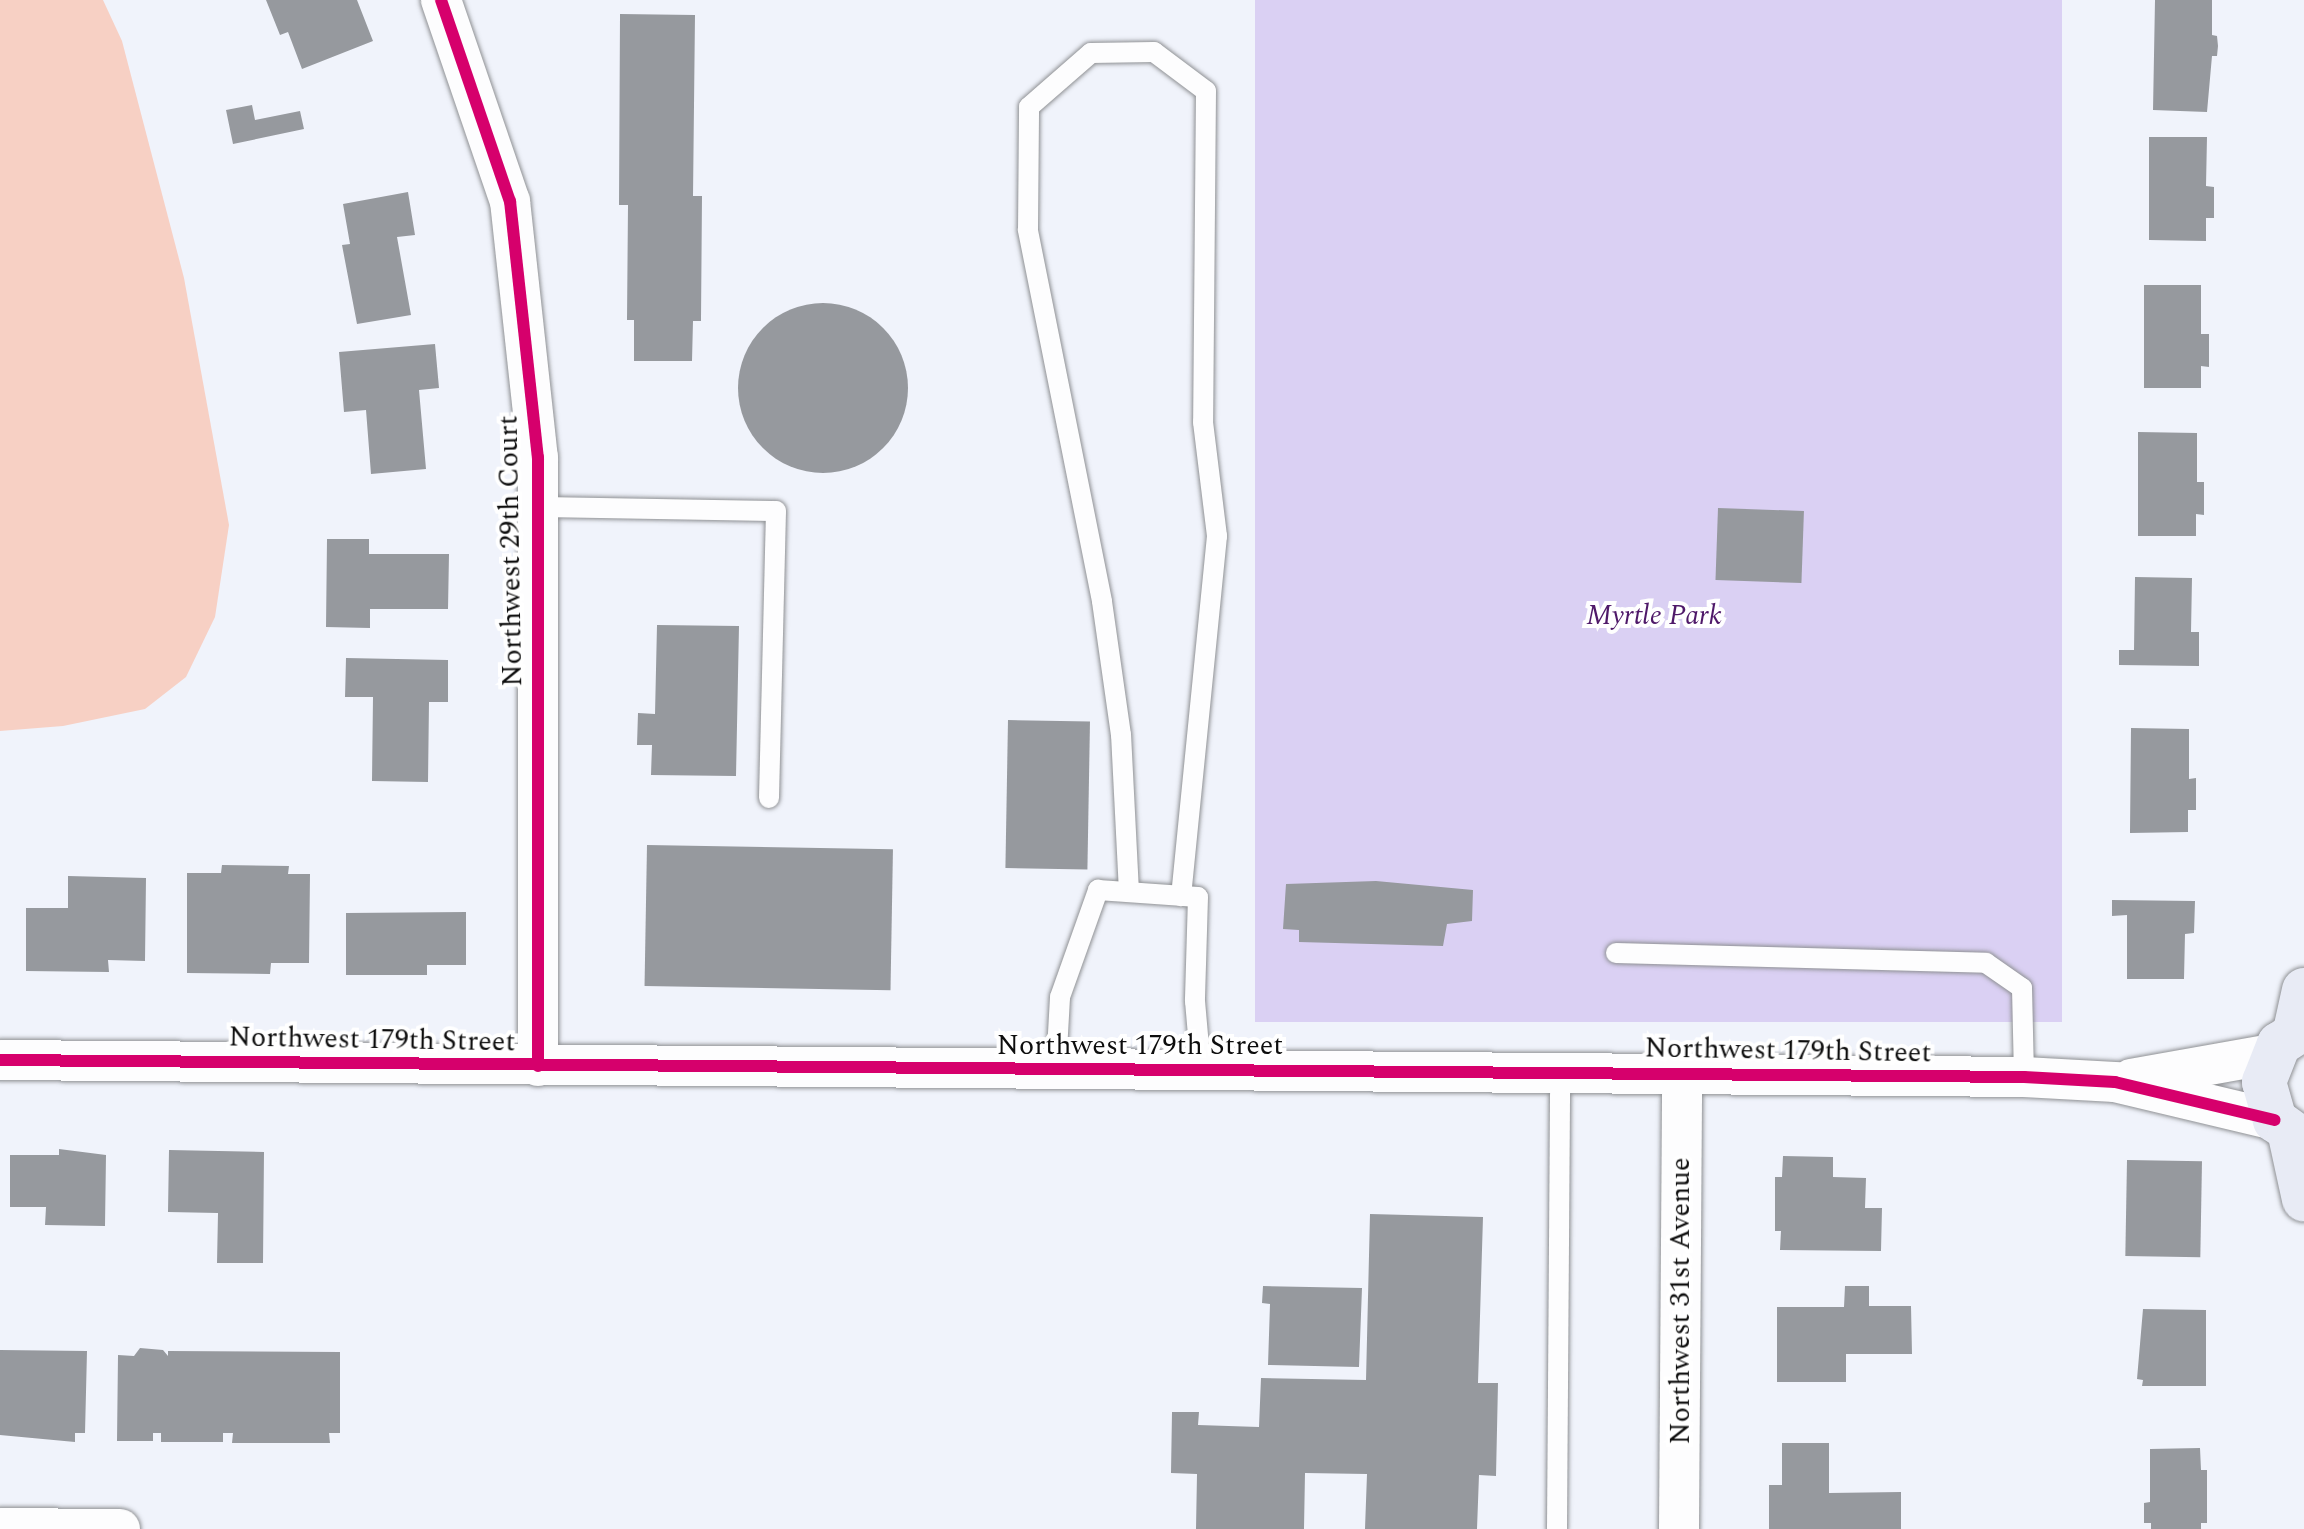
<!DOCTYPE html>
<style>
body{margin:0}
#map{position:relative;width:2304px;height:1529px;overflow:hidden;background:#f0f3fb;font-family:Spectral,serif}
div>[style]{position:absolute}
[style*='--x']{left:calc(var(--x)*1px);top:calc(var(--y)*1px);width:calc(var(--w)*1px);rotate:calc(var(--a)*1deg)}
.green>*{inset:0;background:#dad0f3;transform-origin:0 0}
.water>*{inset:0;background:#f7d0c4}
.building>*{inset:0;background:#96999e;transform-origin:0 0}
.round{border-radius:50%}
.roads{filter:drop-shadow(0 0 2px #8f9194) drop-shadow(0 0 2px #8f9194)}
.lane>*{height:20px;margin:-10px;padding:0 10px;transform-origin:10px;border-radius:10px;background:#fdfdfe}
.street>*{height:40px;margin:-20px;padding:0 20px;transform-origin:20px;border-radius:20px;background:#fdfdfe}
.secondary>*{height:44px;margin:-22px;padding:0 22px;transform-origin:22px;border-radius:22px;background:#e8ebf5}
.cycleway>*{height:12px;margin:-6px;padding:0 6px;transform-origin:6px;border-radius:6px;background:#d6006c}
span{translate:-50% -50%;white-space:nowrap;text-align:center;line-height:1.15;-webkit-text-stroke:8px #fff;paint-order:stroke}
.street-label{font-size:28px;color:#0d0d0d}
.park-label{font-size:28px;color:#4f1969;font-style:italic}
</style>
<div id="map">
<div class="green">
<i style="left:1255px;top:0;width:807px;height:1022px"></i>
</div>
<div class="water">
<i style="clip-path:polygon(0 0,103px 0,122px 41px,184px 278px,229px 525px,215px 617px,186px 677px,145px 709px,63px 726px,0 731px)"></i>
</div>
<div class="building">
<i style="clip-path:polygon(266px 0,357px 0,373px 41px,302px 69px,288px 32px,280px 35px)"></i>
<i style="clip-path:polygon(2155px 0,2212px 0,2212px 35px,2217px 36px,2218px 46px,2217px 56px,2212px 56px,2207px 112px,2153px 110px)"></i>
<i style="clip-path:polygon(620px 14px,695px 15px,693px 196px,702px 196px,701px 321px,693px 321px,692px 361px,634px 361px,634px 320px,627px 320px,628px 205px,619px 205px)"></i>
<i style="clip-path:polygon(252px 105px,255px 120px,300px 111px,304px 129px,233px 144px,226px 110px)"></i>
<i style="clip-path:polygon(2149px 137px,2207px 137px,2206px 186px,2214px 187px,2214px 218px,2206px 218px,2206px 241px,2149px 240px)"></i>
<i style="clip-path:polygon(408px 192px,415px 235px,397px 237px,411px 315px,357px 324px,342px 245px,350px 244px,343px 204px)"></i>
<i style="clip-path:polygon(2144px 285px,2201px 285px,2201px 334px,2209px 334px,2209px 367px,2201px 366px,2201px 388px,2144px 388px)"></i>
<i class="round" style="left:738px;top:303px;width:170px;height:170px"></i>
<i style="clip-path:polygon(435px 344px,439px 388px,419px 390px,426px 469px,371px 474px,366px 410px,344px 412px,339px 352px)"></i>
<i style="clip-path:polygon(2138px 432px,2197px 433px,2197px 482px,2204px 482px,2204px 515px,2196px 514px,2196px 536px,2138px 536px)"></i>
<i style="left:1718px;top:508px;width:86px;height:72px;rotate:2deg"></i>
<i style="clip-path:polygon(327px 539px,369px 539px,369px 554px,449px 554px,448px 609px,370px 609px,370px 628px,326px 627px)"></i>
<i style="clip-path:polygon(2135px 577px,2192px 578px,2191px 632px,2199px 632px,2199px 666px,2119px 665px,2119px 650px,2134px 650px)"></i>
<i style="clip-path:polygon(657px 625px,739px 626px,736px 776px,651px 775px,652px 745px,637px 745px,638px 713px,655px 714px)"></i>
<i style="clip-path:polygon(346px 658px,448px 660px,448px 702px,429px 702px,428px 782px,372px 781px,373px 697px,345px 697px)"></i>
<i style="left:1008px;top:720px;width:82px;height:148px;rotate:1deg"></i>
<i style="clip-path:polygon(2131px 728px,2189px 729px,2189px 779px,2196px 778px,2196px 810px,2188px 810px,2188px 832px,2130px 833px)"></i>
<i style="left:647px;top:845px;width:246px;height:141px;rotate:1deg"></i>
<i style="clip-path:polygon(222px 865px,289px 866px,288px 874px,310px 874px,309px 963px,271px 963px,270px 974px,187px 973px,187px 873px,221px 873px)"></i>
<i style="clip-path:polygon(68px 876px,146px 878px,145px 961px,108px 960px,109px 972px,26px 971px,26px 908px,68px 908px)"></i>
<i style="clip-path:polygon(1376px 881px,1473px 890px,1472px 921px,1447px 924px,1443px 946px,1299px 942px,1299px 930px,1283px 929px,1286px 884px)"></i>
<i style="clip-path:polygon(2112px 900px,2195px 901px,2194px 933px,2185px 934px,2184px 979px,2127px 979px,2127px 915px,2112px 916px)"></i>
<i style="clip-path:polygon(466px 912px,466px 965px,427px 965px,427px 975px,346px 975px,346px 913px)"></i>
<i style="clip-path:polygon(59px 1149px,106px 1155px,105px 1226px,45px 1225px,46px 1207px,10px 1207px,10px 1155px,59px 1155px)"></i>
<i style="clip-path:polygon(169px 1150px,264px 1152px,263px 1263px,217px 1263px,218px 1213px,168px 1212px)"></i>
<i style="clip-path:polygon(1783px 1156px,1833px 1157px,1833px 1177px,1866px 1178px,1865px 1208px,1882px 1208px,1881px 1251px,1780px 1250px,1781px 1231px,1775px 1231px,1775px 1177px,1782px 1177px)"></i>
<i style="left:2127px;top:1160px;width:75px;height:96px;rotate:1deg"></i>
<i style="clip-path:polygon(1370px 1214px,1483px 1217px,1478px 1383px,1498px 1383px,1496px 1476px,1479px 1475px,1477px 1529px,1365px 1529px,1367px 1474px,1305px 1473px,1304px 1529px,1196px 1529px,1197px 1474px,1171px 1473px,1172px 1412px,1199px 1412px,1198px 1425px,1259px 1427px,1261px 1378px,1366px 1380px)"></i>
<i style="clip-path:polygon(1263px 1286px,1362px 1288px,1359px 1367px,1268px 1365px,1270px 1304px,1262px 1303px)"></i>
<i style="clip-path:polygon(1845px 1286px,1869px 1286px,1869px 1306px,1911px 1306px,1912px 1354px,1846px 1354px,1846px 1382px,1777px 1382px,1777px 1307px,1844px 1307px)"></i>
<i style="clip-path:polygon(2143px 1309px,2206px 1310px,2206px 1386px,2142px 1386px,2143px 1380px,2137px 1379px)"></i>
<i style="clip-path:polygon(140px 1348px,163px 1350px,168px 1356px,168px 1351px,340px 1352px,340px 1433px,329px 1433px,330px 1443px,232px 1443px,233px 1433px,223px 1433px,223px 1442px,161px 1442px,161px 1433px,153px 1433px,153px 1441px,117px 1441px,118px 1355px,134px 1356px)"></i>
<i style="clip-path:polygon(0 1350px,87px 1351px,85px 1433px,75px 1433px,75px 1442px,0 1435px)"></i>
<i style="clip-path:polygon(1782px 1443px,1829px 1443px,1829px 1493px,1901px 1492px,1901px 1529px,1769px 1529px,1769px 1485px,1782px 1485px)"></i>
<i style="clip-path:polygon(2200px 1448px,2201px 1470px,2207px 1470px,2207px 1523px,2201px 1523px,2201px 1529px,2151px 1529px,2151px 1523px,2144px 1523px,2144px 1503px,2150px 1502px,2150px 1449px)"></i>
</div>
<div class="roads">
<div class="lane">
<i style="--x:538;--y:507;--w:238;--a:1"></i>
<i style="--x:776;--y:511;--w:287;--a:91.4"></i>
<i style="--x:1129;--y:892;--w:157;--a:-92.9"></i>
<i style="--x:1121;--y:735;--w:135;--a:-98.1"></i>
<i style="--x:1102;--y:601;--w:379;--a:-101.3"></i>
<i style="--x:1028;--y:229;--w:122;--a:-89.5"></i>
<i style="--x:1029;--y:107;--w:82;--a:-41.1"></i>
<i style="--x:1091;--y:53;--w:63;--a:-0.9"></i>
<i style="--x:1154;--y:52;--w:65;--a:36.9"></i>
<i style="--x:1206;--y:91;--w:331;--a:90.5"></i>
<i style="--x:1203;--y:422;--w:115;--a:83"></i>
<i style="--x:1217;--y:536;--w:362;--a:95.7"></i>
<i style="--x:1616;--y:953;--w:370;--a:1.5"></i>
<i style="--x:1986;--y:963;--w:44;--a:34.8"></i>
<i style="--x:2022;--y:988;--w:89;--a:88.7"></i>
<i style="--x:1056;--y:1069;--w:72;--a:-86.8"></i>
<i style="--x:1060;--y:997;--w:114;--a:-70.4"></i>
<i style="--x:1098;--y:890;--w:100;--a:4"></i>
<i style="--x:1198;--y:897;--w:104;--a:91.7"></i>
<i style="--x:1195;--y:1001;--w:69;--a:85"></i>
<i style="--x:1557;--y:1529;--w:456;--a:-89.6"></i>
</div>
<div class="street">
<i style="--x:441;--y:0;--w:213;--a:71.1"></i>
<i style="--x:510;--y:201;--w:258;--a:83.8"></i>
<i style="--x:538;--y:457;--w:609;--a:90"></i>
<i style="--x:0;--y:1060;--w:2024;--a:0.48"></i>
<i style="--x:2024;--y:1077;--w:91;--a:3.1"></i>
<i style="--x:2115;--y:1082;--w:164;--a:13.4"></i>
<i style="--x:2131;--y:1079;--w:143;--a:-10.1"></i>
<i style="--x:0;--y:1528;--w:120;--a:0.5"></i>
<i style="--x:1679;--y:1529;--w:456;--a:-89.6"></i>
</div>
<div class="secondary">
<i style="--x:2304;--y:1028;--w:30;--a:147"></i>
<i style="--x:2279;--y:1044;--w:41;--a:111.5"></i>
<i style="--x:2264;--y:1082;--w:40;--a:74"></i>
<i style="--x:2275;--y:1120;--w:36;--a:36"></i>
<i style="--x:2295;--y:1031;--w:42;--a:-77.6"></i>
<i style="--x:2290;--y:1135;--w:66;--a:77.7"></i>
</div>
</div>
<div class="cycleway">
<i style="--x:441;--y:0;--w:213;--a:71.1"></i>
<i style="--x:510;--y:201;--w:258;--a:83.8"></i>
<i style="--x:538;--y:457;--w:609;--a:90"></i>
<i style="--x:0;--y:1060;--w:2024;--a:0.48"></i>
<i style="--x:2024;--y:1077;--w:91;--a:3.1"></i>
<i style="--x:2115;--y:1082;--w:164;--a:13.4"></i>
</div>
<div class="street-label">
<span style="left:511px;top:551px;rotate:-91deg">Northwest 29th Court</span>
<span style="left:372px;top:1040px;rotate:1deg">Northwest 179th Street</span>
<span style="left:1140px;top:1046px">Northwest 179th Street</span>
<span style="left:1788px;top:1051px;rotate:1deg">Northwest 179th Street</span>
<span style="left:1681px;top:1301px;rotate:-90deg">Northwest 31st Avenue</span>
</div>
<div class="park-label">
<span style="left:1654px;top:616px">Myrtle Park</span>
</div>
</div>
